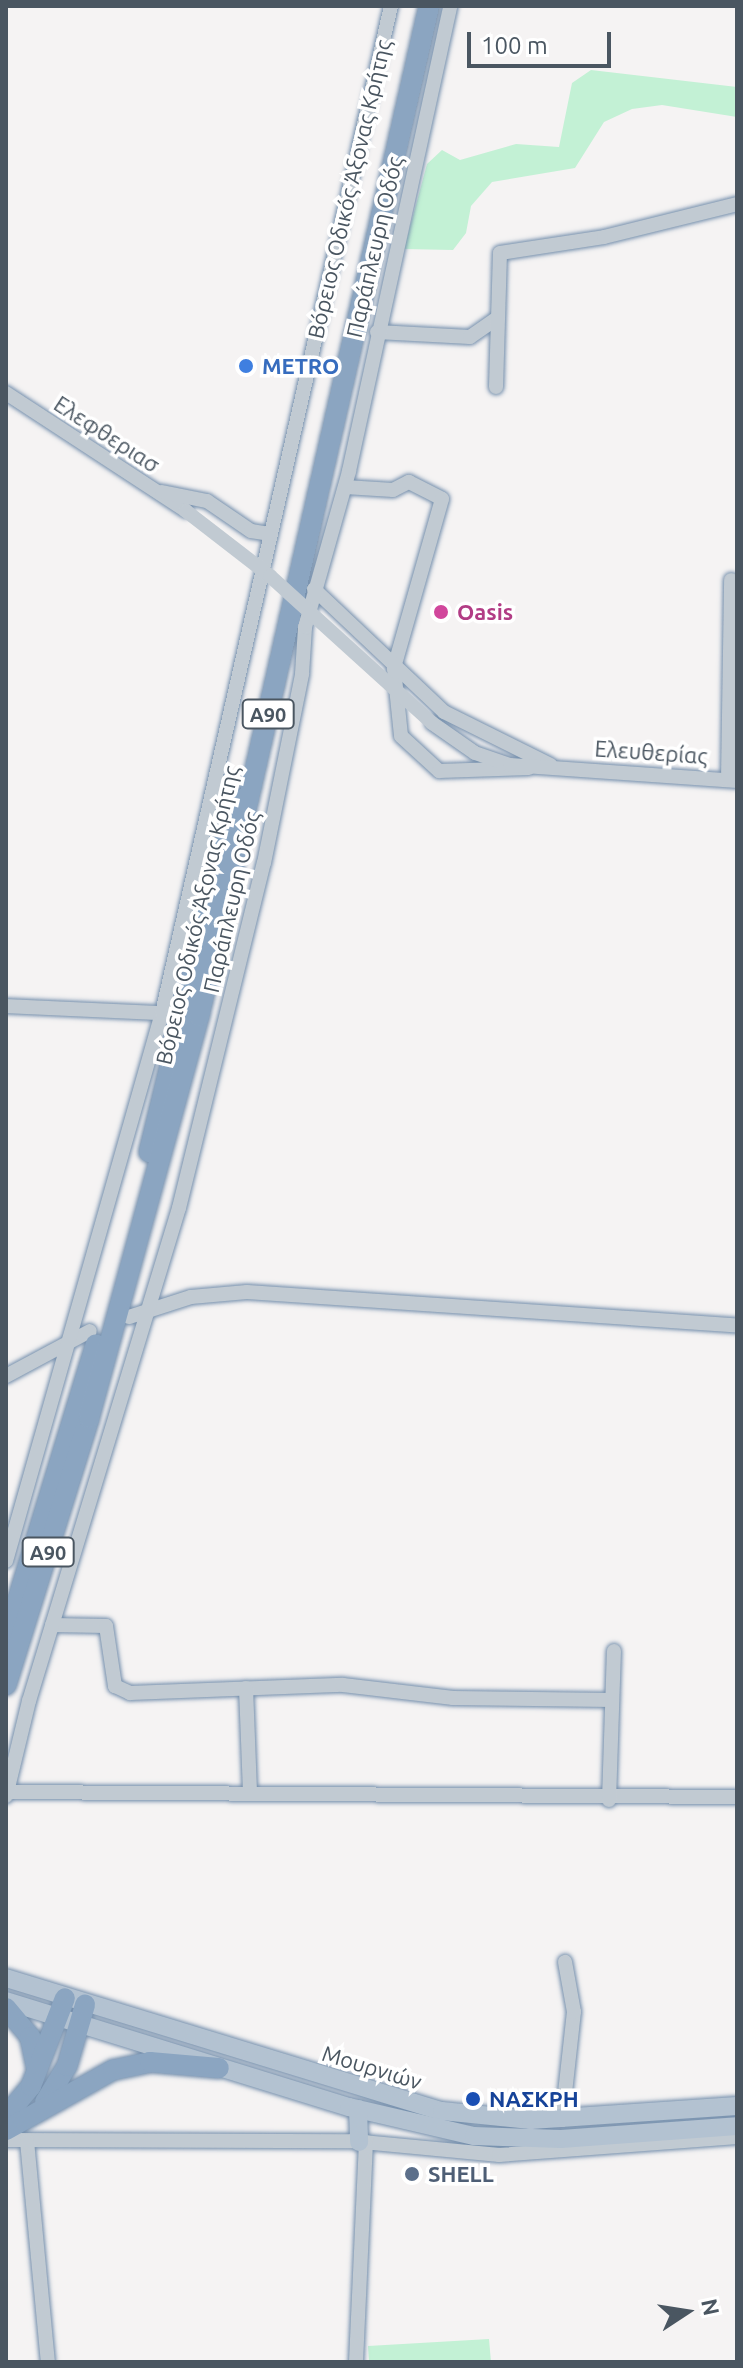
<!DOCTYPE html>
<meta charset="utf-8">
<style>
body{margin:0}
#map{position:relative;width:743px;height:2368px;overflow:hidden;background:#f5f3f3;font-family:Ubuntu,sans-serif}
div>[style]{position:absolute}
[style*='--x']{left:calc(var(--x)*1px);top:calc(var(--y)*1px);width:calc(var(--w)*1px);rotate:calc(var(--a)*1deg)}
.green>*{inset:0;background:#c3f1d5}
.roads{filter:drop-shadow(0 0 2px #7690ad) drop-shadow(0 0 2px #7690ad)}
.minor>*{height:14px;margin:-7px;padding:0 7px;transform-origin:7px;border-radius:7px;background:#c1cad2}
.major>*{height:18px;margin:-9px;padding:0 9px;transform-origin:9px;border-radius:9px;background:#b3c2d1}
.highway>*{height:20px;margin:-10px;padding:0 10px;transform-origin:10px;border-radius:10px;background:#8ba5c1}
.minor-bridge>*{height:14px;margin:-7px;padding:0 7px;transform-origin:7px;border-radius:7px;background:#c1cad2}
.dots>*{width:22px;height:22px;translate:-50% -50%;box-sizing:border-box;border:4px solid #fff;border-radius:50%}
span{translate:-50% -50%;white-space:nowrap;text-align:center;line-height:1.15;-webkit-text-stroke:7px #fff;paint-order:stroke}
.shield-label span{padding:2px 6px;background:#fff;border:2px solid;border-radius:6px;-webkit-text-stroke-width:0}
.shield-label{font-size:20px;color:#4a5661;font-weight:700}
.street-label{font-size:22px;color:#4a5661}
.shop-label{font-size:22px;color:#366cbe;font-weight:700}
.left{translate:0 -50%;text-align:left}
.hotel-label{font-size:22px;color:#b23c85;font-weight:700}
.transit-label{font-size:22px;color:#164399;font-weight:700}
.service-label{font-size:22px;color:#4e5e75;font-weight:700}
.frame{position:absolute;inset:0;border:8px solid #4a5661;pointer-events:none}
.north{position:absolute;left:647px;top:2272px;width:80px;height:80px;-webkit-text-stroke:6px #fff;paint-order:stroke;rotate:78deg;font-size:22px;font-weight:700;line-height:32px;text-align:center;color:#4a5661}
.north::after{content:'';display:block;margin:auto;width:28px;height:36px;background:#4a5661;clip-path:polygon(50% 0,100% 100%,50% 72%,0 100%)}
.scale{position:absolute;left:467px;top:32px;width:144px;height:36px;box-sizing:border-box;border:4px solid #4a5661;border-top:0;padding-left:10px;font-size:24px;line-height:28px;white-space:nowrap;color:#4a5661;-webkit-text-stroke:6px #fff;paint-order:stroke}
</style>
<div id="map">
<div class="green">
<i style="clip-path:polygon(591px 70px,737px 87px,737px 117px,662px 105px,632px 109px,604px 122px,575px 168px,492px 182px,471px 206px,466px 233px,453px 250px,404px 249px,427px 164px,442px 150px,460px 160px,516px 144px,559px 147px,572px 83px)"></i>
<i style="clip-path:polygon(489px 2339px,491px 2362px,369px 2362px,368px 2346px)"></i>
</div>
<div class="roads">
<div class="minor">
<i style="--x:377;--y:332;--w:93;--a:3.1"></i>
<i style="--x:470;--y:337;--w:32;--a:-35"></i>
<i style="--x:496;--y:387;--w:134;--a:-88.3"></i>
<i style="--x:500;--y:253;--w:105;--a:-8.7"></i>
<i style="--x:604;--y:237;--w:137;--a:-13.9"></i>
<i style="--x:6;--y:393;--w:215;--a:33.2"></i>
<i style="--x:345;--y:487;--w:48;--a:3.6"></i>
<i style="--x:393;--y:490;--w:18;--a:-27"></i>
<i style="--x:409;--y:482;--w:37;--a:27"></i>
<i style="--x:442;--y:499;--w:176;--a:105.9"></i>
<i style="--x:394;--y:668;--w:68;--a:84.1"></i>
<i style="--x:401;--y:736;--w:52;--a:42.6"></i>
<i style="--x:439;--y:771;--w:90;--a:-1.9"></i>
<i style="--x:162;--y:492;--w:46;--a:11.3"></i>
<i style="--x:207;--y:501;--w:53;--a:34.3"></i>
<i style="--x:251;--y:531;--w:20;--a:9"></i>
<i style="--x:314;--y:589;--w:179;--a:43.4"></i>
<i style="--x:444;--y:712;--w:119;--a:26.4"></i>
<i style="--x:432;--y:723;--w:52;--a:34.9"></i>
<i style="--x:475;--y:753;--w:37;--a:19"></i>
<i style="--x:510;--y:765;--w:228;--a:4"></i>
<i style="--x:728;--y:779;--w:199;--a:-89.1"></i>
<i style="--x:6;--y:1006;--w:156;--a:2.6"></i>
<i style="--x:129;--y:1317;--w:65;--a:-17.9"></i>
<i style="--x:191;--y:1297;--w:56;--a:-5.1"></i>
<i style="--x:247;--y:1292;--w:491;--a:3.9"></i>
<i style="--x:6;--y:1376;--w:95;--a:-28.2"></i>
<i style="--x:6;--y:1561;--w:570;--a:-74.11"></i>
<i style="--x:162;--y:1013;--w:1033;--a:-77.19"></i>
<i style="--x:52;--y:1625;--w:54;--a:1.1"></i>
<i style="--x:106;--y:1626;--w:61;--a:81.5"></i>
<i style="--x:115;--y:1686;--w:17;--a:25"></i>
<i style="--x:130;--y:1693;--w:213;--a:-2.2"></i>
<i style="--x:343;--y:1685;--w:111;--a:6.7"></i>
<i style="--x:453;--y:1698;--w:159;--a:0.7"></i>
<i style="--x:246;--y:1688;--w:104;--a:87.8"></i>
<i style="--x:7;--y:1792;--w:730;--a:0.39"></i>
<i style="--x:6;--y:1796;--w:98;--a:-76.4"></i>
<i style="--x:29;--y:1701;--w:515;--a:-73.08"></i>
<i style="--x:179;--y:1208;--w:355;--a:-76.2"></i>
<i style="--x:264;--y:863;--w:193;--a:-78.6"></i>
<i style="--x:302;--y:674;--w:47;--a:-86.3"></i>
<i style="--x:305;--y:627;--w:162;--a:-74.2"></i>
<i style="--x:349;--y:471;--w:476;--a:-77.7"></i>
<i style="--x:609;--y:1800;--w:149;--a:-88.1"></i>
<i style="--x:562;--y:2120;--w:109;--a:-83.7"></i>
<i style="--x:574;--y:2012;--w:51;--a:-100.2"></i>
<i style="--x:6;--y:2140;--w:346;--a:0.2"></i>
<i style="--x:352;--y:2141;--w:148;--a:5.4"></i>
<i style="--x:499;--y:2155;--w:239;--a:-4.3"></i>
<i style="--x:27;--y:2141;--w:222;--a:84.6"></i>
<i style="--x:356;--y:2362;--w:220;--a:-87.4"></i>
</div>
<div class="major">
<i style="--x:6;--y:1978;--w:456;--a:17"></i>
<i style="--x:442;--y:2111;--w:89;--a:5.8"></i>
<i style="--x:531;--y:2120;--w:206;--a:-3.9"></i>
<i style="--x:6;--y:2001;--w:359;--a:17.2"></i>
<i style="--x:349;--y:2107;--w:128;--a:13.1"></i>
<i style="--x:474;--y:2136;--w:87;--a:2"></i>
<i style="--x:561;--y:2139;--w:176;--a:-4.2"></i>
<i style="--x:358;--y:2109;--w:33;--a:88"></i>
</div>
<div class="highway">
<i style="--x:149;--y:1152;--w:364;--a:-76.3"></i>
<i style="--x:6;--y:1638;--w:307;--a:-73"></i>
<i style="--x:6;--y:1685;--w:280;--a:-72.7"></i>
<i style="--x:89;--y:1418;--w:417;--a:-74.7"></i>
<i style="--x:199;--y:1016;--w:1036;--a:-77.17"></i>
<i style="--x:6;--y:2008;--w:38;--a:50"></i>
<i style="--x:30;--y:2037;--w:30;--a:78"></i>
<i style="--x:45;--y:2102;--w:42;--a:-58.6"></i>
<i style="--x:67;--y:2066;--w:64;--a:-73.6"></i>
<i style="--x:6;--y:2116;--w:39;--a:-50"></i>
<i style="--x:31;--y:2086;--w:94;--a:-68.9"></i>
<i style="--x:6;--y:2130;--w:123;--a:-29.3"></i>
<i style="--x:113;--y:2070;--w:38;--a:-12"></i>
<i style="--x:150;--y:2062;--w:69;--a:5"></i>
</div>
</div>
<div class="minor-bridge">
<i style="--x:186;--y:511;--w:106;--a:37.7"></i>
<i style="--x:270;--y:576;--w:219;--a:42.2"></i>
</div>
<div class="dots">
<i style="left:246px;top:366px;background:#3f7fe0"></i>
<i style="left:441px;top:612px;background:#d1479c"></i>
<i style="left:473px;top:2099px;background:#1a4fb4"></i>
<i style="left:412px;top:2174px;background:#5c6f8a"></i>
</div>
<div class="shield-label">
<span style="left:268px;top:714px">Α90</span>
<span style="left:48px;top:1552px">Α90</span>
</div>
<div class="street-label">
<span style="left:349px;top:189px;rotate:-77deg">Βόρειος Οδικός Άξονας Κρήτης</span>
<span style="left:374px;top:247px;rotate:-77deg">Παράπλευρη Οδός</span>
<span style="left:107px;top:434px;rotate:33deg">Ελεφθεριασ</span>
<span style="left:651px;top:752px;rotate:4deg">Ελευθερίας</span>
<span style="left:231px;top:902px;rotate:-77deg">Παράπλευρη Οδός</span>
<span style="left:197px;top:915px;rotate:-77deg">Βόρειος Οδικός Άξονας Κρήτης</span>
<span style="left:372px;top:2067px;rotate:17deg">Μουρνιών</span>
</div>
<div class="shop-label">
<span class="left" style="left:262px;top:366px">METRO</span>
</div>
<div class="hotel-label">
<span class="left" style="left:457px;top:612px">Oasis</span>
</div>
<div class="transit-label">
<span class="left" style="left:489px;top:2099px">ΝΑΣΚΡΗ</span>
</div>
<div class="service-label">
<span class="left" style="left:428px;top:2174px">SHELL</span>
</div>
<div class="frame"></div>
<div class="north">N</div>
<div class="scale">100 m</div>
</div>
